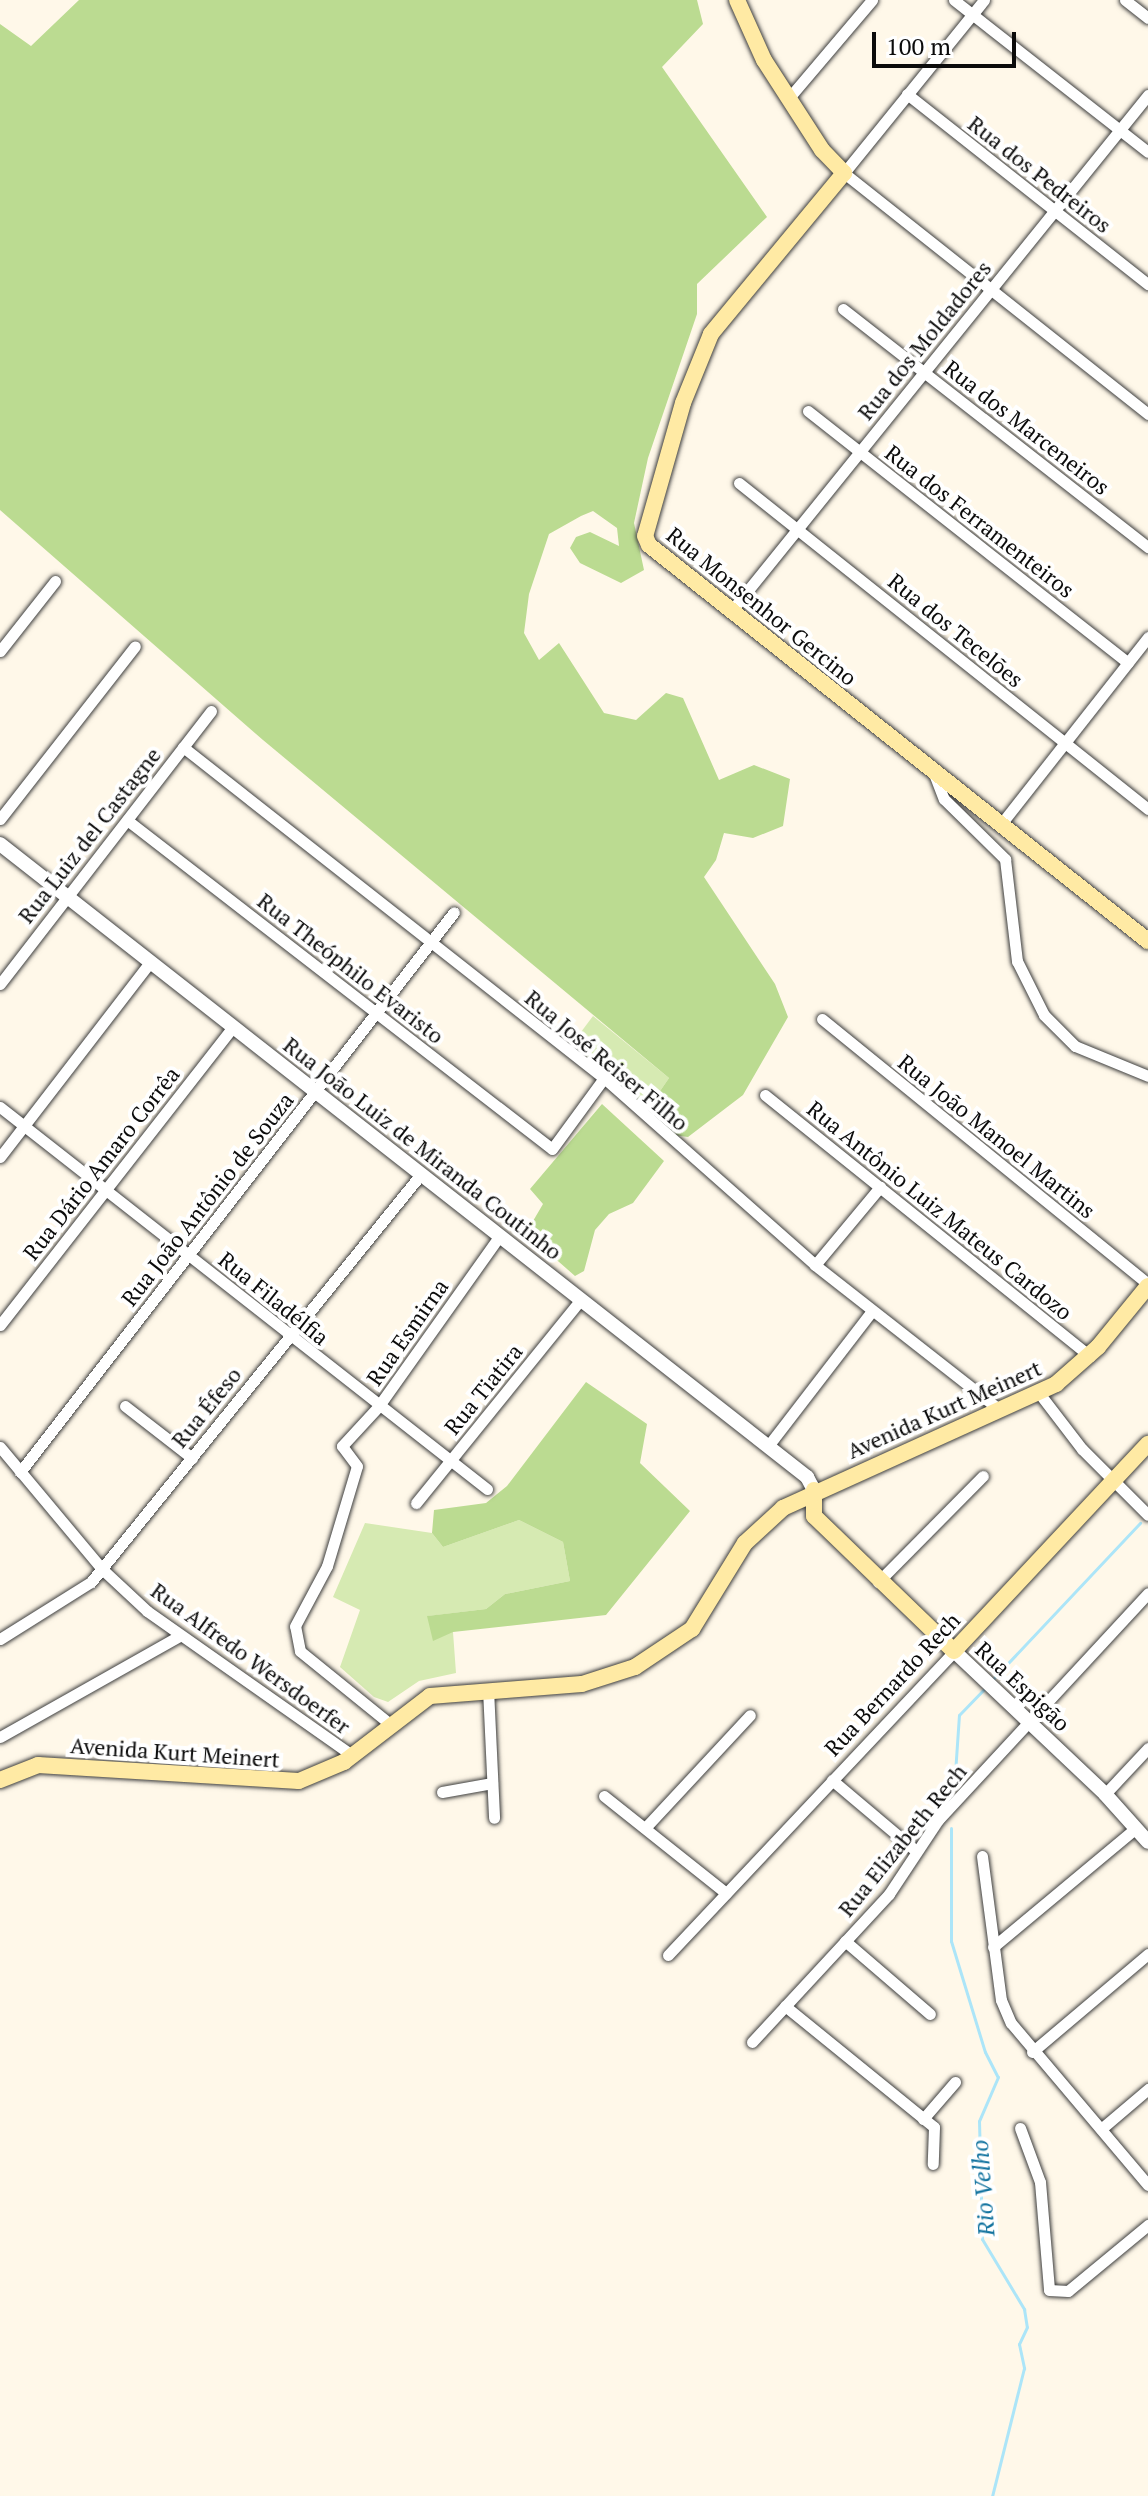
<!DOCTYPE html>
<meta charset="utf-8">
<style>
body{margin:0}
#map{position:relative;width:1148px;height:2496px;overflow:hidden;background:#fff8e9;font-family:"PT Serif",serif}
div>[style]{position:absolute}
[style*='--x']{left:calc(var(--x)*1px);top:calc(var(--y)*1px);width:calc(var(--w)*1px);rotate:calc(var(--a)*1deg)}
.green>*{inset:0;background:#d6eab2}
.forest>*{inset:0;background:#bbdb91}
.stream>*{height:3px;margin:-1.5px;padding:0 1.5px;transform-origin:1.5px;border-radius:1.5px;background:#ace5f8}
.roads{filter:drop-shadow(0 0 2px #3e3e3e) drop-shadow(0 0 2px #3e3e3e)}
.minor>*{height:11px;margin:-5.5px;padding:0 5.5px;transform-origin:5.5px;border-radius:5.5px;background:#fff}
.tertiary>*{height:14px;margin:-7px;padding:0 7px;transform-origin:7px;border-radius:7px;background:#fff}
.secondary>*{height:16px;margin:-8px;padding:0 8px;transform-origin:8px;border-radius:8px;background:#ffeaa4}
span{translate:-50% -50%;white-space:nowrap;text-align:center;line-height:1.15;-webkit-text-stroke:8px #fff;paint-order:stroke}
.street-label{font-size:22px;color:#0b0b0b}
.water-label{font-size:24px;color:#12739f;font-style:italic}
.scale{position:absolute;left:872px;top:32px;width:144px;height:36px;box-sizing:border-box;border:4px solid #0b0b0b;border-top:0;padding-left:10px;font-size:24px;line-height:28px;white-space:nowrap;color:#0b0b0b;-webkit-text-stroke:6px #fff;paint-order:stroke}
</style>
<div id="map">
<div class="green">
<i style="clip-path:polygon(593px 1016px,669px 1078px,647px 1110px,572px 1044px)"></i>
<i style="clip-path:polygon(519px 1520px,563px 1542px,570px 1581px,505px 1594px,486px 1609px,428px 1616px,453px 1632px,456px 1673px,419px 1681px,388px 1702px,374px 1697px,340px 1667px,360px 1610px,333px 1597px,365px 1523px,432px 1533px,443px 1547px)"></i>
</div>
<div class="forest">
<i style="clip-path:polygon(79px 0,697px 0,703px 24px,662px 67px,767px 217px,697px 284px,697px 314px,648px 458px,634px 523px,644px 570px,621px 583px,580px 563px,570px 548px,576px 537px,590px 532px,619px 546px,617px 528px,593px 511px,581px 516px,549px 534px,529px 594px,524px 633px,539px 660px,559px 643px,604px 713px,636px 720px,666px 693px,683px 698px,719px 780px,754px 765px,790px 779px,783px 826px,753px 838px,724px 833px,716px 860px,704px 877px,775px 984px,788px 1017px,743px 1095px,688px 1137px,673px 1135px,647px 1110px,669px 1078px,263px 740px,0 510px,0 24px,31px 46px)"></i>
<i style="clip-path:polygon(602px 1104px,664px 1161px,633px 1203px,609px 1214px,595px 1230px,584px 1271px,575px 1276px,526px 1233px,543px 1204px,530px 1189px)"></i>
<i style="clip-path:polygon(586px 1382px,647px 1424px,640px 1463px,690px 1511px,606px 1615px,453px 1632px,433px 1641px,427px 1616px,486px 1609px,505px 1594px,570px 1581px,563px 1542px,519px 1520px,443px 1547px,432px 1533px,434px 1510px,486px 1503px,507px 1486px)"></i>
</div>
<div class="stream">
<i style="--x:992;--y:1680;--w:216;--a:-46.7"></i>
<i style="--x:954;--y:1788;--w:73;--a:-86.1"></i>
<i style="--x:959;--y:1715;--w:40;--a:-46"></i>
<i style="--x:951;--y:1828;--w:113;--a:90"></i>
<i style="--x:951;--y:1941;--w:116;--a:73"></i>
<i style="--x:985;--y:2052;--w:28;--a:63"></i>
<i style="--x:998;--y:2077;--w:48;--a:113.4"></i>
<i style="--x:979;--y:2121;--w:118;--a:88.5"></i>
<i style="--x:982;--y:2239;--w:82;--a:59"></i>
<i style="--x:1024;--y:2309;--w:18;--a:81"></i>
<i style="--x:1027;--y:2327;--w:19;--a:115"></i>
<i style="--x:1019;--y:2344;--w:25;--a:78"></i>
<i style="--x:1024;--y:2368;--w:132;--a:104"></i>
</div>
<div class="roads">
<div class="minor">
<i style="--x:954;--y:0;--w:246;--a:38.1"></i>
<i style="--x:984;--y:0;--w:223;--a:129"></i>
<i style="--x:844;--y:173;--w:388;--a:38.4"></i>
<i style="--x:1125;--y:0;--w:29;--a:38"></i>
<i style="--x:907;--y:94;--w:307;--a:38.3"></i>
<i style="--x:788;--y:99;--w:130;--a:-49.7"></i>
<i style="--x:843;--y:309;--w:387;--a:38"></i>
<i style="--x:808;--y:411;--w:407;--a:38.2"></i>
<i style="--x:739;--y:483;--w:523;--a:38.56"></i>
<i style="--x:732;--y:610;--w:662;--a:-51.07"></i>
<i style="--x:0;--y:651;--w:89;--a:-51.8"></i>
<i style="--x:183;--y:747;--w:536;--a:38.18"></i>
<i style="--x:604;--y:1078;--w:282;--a:41.5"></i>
<i style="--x:815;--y:1265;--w:235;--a:38.1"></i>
<i style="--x:933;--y:771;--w:30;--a:69"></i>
<i style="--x:944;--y:799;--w:86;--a:44.5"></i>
<i style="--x:1005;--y:859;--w:103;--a:83.3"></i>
<i style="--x:1017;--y:961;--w:60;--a:63.4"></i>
<i style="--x:1044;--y:1015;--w:44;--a:45"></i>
<i style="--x:1075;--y:1046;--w:79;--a:22.3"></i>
<i style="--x:0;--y:819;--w:219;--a:-52"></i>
<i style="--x:127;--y:820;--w:537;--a:37.74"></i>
<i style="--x:552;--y:1149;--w:88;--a:-53.8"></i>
<i style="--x:1001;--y:824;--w:238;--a:-51.8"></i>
<i style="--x:0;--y:984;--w:345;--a:-52.3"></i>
<i style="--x:822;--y:1019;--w:420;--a:39.1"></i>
<i style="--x:765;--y:1095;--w:417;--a:38.8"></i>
<i style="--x:0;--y:1107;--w:619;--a:38.11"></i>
<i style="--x:0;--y:1157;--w:246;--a:-52.4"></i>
<i style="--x:815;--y:1265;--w:102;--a:-50.2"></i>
<i style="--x:0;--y:1325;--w:378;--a:-52"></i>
<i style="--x:1039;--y:1393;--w:71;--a:52.5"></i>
<i style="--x:1082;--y:1449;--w:93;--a:45"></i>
<i style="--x:125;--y:1406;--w:85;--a:37.8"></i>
<i style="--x:768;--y:1446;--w:170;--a:-52.4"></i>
<i style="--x:0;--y:1447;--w:159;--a:50.1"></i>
<i style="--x:102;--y:1569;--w:62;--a:43"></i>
<i style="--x:147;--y:1611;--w:252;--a:35.1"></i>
<i style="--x:20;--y:1472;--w:708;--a:-52.22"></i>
<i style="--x:416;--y:1503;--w:262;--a:-51"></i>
<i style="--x:878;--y:1582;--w:149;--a:-45.3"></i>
<i style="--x:0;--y:1639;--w:107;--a:-32.1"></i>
<i style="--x:91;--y:1582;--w:525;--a:-51.03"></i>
<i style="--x:488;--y:1689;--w:129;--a:87.3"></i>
<i style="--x:390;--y:1724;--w:116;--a:-141"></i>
<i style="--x:300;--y:1651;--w:25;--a:-101"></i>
<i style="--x:295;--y:1626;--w:68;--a:-61.9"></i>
<i style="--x:327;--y:1566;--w:104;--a:-73.3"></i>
<i style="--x:357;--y:1466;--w:25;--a:-127"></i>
<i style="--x:342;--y:1446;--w:53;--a:-47.3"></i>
<i style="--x:378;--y:1407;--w:209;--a:-54.6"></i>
<i style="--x:0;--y:1737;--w:206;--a:-29.4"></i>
<i style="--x:832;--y:1780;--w:110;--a:40.2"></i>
<i style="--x:442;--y:1792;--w:51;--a:-10.2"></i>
<i style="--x:1105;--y:1794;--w:63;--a:-46.9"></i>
<i style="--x:604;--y:1796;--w:156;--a:38.5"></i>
<i style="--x:645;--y:1828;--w:154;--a:-47.1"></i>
<i style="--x:982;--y:1856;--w:145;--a:82.5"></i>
<i style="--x:1001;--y:2000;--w:25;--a:67"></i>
<i style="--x:1011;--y:2023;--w:212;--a:49.8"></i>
<i style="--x:845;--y:1941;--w:112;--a:40.7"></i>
<i style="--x:993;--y:1947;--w:186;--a:-39.8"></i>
<i style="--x:668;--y:1955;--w:417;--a:-46.7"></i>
<i style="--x:785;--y:2006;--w:192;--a:39.1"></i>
<i style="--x:934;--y:2127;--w:37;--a:92"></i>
<i style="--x:752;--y:2042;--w:202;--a:-47.2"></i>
<i style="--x:889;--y:1894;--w:89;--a:-56.5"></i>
<i style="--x:938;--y:1820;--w:309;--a:-47.2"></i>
<i style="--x:1032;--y:2052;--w:152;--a:-40.2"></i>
<i style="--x:923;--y:2119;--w:49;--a:-49.1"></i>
<i style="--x:1020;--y:2128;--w:58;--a:69.7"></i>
<i style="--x:1040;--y:2182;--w:108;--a:85.2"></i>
<i style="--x:1049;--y:2290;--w:19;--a:3"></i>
<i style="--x:1068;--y:2291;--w:104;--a:-39.5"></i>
<i style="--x:1101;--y:2129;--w:62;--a:-40.4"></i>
</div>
<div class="tertiary">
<i style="--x:0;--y:844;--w:1026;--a:38.11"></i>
<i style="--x:807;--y:1477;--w:15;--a:62"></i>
<i style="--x:954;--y:1651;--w:208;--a:43.4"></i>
<i style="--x:1105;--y:1794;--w:64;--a:48.1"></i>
</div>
<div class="secondary">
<i style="--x:737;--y:0;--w:66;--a:65.8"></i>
<i style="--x:764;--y:60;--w:107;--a:57.2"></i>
<i style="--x:822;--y:150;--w:32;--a:46"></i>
<i style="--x:844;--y:173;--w:209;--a:129.6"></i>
<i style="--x:711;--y:334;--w:74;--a:112.1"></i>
<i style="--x:683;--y:403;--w:138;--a:105.9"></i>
<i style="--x:645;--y:536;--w:10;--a:66"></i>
<i style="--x:649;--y:545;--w:637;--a:38.44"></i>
<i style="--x:814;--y:1490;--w:26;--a:90"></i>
<i style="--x:814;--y:1516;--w:194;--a:44"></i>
<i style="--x:954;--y:1651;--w:284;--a:-46.9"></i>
<i style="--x:0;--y:1780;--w:41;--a:-21.5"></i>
<i style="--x:38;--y:1765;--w:261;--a:3.5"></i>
<i style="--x:299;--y:1781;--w:49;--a:-22.9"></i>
<i style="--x:344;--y:1762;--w:108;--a:-37.5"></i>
<i style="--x:430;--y:1696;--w:152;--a:-4.5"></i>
<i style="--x:582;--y:1684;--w:56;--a:-17.8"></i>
<i style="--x:635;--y:1667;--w:69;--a:-33.7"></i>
<i style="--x:692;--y:1629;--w:101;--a:-58.4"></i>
<i style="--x:745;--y:1543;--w:52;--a:-42.6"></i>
<i style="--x:783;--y:1508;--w:300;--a:-24.4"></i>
<i style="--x:1056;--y:1384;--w:56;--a:-41.4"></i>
<i style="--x:1098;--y:1347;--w:79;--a:-50.7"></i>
</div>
</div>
<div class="street-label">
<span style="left:1040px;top:174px;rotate:38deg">Rua dos Pedreiros</span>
<span style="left:924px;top:340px;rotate:-51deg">Rua dos Moldadores</span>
<span style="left:1027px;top:427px;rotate:38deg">Rua dos Marceneiros</span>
<span style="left:980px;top:521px;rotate:38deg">Rua dos Ferramenteiros</span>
<span style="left:762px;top:606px;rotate:39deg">Rua Monsenhor Gercino</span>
<span style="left:956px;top:630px;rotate:39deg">Rua dos Tecelões</span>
<span style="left:89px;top:835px;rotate:-52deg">Rua Luiz del Castagne</span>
<span style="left:351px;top:968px;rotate:38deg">Rua Theóphilo Evaristo</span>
<span style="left:607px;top:1060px;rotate:40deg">Rua José Reiser Filho</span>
<span style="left:997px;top:1136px;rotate:39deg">Rua João Manoel Martins</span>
<span style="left:423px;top:1148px;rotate:38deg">Rua João Luiz de Miranda Coutinho</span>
<span style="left:101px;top:1163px;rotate:-52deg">Rua Dário Amaro Corrêa</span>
<span style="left:207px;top:1199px;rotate:-52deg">Rua João Antônio de Souza</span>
<span style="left:940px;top:1210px;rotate:39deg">Rua Antônio Luiz Mateus Cardozo</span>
<span style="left:274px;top:1298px;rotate:39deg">Rua Filadélfia</span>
<span style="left:407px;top:1332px;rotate:-55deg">Rua Esmirna</span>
<span style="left:483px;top:1389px;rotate:-51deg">Rua Tiatira</span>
<span style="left:206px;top:1407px;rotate:-51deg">Rua Éfeso</span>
<span style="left:944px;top:1409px;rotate:-24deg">Avenida Kurt Meinert</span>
<span style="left:251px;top:1658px;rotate:36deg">Rua Alfredo Wersdoerfer</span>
<span style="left:892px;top:1684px;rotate:-47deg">Rua Bernardo Rech</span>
<span style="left:1023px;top:1686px;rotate:43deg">Rua Espigão</span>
<span style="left:175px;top:1752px;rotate:4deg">Avenida Kurt Meinert</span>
<span style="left:902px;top:1840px;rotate:-51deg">Rua Elizabeth Rech</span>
</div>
<div class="water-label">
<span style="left:983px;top:2188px;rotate:-94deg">Rio Velho</span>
</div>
<div class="scale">100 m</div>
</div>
